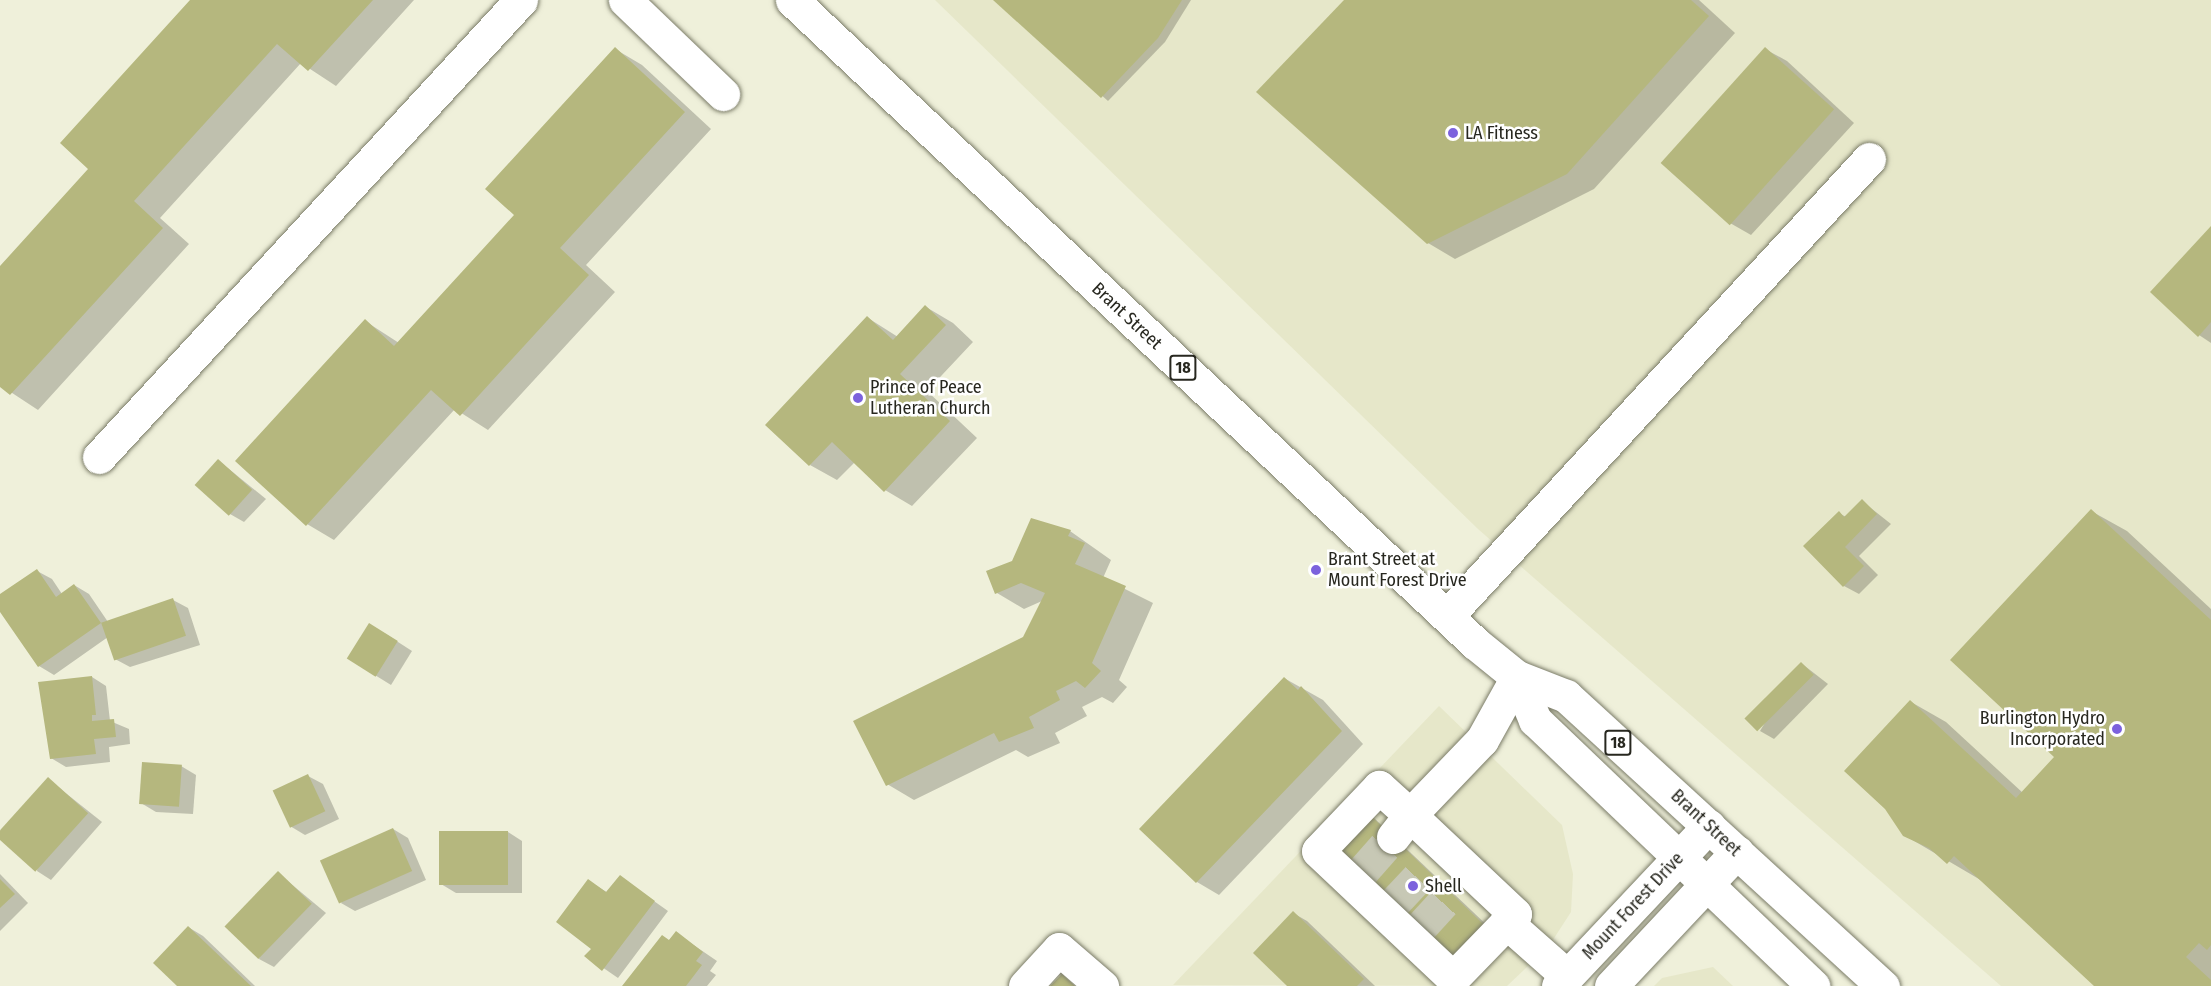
<!DOCTYPE html>
<style>
body{margin:0}
#map{position:relative;width:2211px;height:986px;overflow:hidden;background:#eff0da;font-family:"Fira Sans Condensed",sans-serif}
div>[style]{position:absolute}
[style*='--x']{left:calc(var(--x)*1px);top:calc(var(--y)*1px);width:calc(var(--w)*1px);rotate:calc(var(--a)*1deg)}
.built>*{inset:0;background:#e6e7c9}
.shadow>*{inset:0;background:#0003}
.building>*{inset:0;background:#b5b77e;transform-origin:0 0}
.minor-tunnel>*{height:33px;margin-top:-16.5px;transform-origin:0;background:repeating-linear-gradient(90deg,#c7c8b5 0 33px,transparent 0 49px)}
.roads{filter:drop-shadow(0 0 2px #7b7c68) drop-shadow(0 0 2px #7b7c68)}
.minor>*{height:33px;margin:-16.5px;padding:0 16.5px;transform-origin:16.5px;border-radius:16.5px;background:#fff}
.major>*{height:33px;margin:-16.5px;padding:0 16.5px;transform-origin:16.5px;border-radius:16.5px;background:#fff}
.dots>*{width:16px;height:16px;translate:-50% -50%;box-sizing:border-box;border:3px solid #fff;border-radius:50%}
span{translate:-50% -50%;white-space:nowrap;text-align:center;line-height:1.15;-webkit-text-stroke:5px #fff;paint-order:stroke}
.shield-label span{padding:2px 4px;background:#fff;border:2px solid;border-radius:4px;-webkit-text-stroke-width:0}
.shield-label{font-size:16px;color:#27271f;font-weight:700}
.poi-label{font-size:18px;color:#27271f}
.left{translate:0 -50%;text-align:left}
.right{translate:-100% -50%;text-align:right}
.street-label{font-size:18px;color:#27271f}
</style>
<div id="map">
<div class="built">
<i style="clip-path:polygon(935px 0,2211px 0,2211px 986px,2001px 986px,1478px 529px)"></i>
<i style="clip-path:polygon(1439px 706px,1562px 825px,1573px 874px,1571px 912px,1549px 946px,1507px 986px,1173px 985px)"></i>
<i style="clip-path:polygon(1713px 967px,1733px 986px,1654px 986px,1662px 978px)"></i>
</div>
<div class="shadow">
<i style="clip-path:polygon(192px 0,414px 0,336px 86px,301px 63px,160px 218px,189px 244px,38px 410px,0 385px,0 268px,90px 169px)"></i>
<i style="clip-path:polygon(995px 0,1191px 0,1165px 42px,1108px 101px)"></i>
<i style="clip-path:polygon(1346px 0,1699px 0,1735px 33px,1594px 189px,1455px 259px,1428px 243px)"></i>
<i style="clip-path:polygon(615px 49px,642px 65px,711px 129px,586px 265px,615px 292px,488px 430px,455px 409px,334px 540px,307px 524px,365px 321px,399px 343px,516px 215px)"></i>
<i style="clip-path:polygon(1765px 49px,1787px 61px,1854px 123px,1751px 235px,1730px 223px)"></i>
<i style="clip-path:polygon(2211px 229px,2211px 343px,2199px 335px)"></i>
<i style="clip-path:polygon(926px 307px,953px 323px,973px 342px,927px 391px,977px 438px,912px 506px,885px 490px,855px 462px,837px 480px,810px 465px,868px 318px,898px 337px)"></i>
<i style="clip-path:polygon(219px 461px,266px 499px,244px 522px,230px 514px)"></i>
<i style="clip-path:polygon(1862px 501px,1891px 524px,1859px 556px,1878px 575px,1859px 594px,1844px 586px,1805px 546px,1839px 513px,1846px 517px)"></i>
<i style="clip-path:polygon(2091px 511px,2127px 531px,2211px 609px,2211px 986px,2096px 986px,1984px 882px,1904px 835px,1911px 702px,1946px 722px,2023px 793px,2057px 757px)"></i>
<i style="clip-path:polygon(1070px 531px,1111px 560px,1103px 578px,1153px 603px,1119px 680px,1127px 687px,1113px 703px,1102px 697px,1082px 707px,1087px 716px,1055px 733px,1060px 743px,1028px 757px,1016px 750px,914px 800px,887px 784px,1024px 638px,1042px 601px,1024px 609px,997px 593px,1013px 562px)"></i>
<i style="clip-path:polygon(37px 571px,52px 579px,62px 594px,74px 585px,89px 594px,108px 622px,173px 600px,188px 608px,200px 645px,130px 667px,115px 659px,108px 637px,54px 675px,39px 666px,0 610px,0 596px)"></i>
<i style="clip-path:polygon(384px 633px,412px 651px,391px 685px,349px 659px)"></i>
<i style="clip-path:polygon(1801px 663px,1828px 684px,1774px 739px,1760px 731px)"></i>
<i style="clip-path:polygon(92px 677px,106px 686px,110px 721px,129px 729px,130px 744px,109px 747px,110px 762px,66px 767px,51px 758px)"></i>
<i style="clip-path:polygon(1284px 678px,1323px 700px,1363px 744px,1219px 895px,1197px 882px,1141px 829px)"></i>
<i style="clip-path:polygon(181px 766px,196px 775px,193px 814px,156px 812px,141px 803px)"></i>
<i style="clip-path:polygon(308px 776px,323px 784px,339px 819px,305px 835px,290px 826px)"></i>
<i style="clip-path:polygon(48px 779px,102px 822px,51px 880px,37px 871px)"></i>
<i style="clip-path:polygon(1373px 817px,1492px 930px,1336px 844px)"></i>
<i style="clip-path:polygon(393px 829px,408px 838px,426px 880px,355px 911px,341px 903px)"></i>
<i style="clip-path:polygon(508px 832px,522px 841px,522px 893px,456px 893px,441px 884px)"></i>
<i style="clip-path:polygon(278px 873px,326px 913px,274px 967px,259px 959px)"></i>
<i style="clip-path:polygon(0 874px,28px 903px,0 931px)"></i>
<i style="clip-path:polygon(620px 877px,668px 911px,618px 978px,586px 956px,593px 948px,589px 881px,608px 893px)"></i>
<i style="clip-path:polygon(1293px 913px,1307px 921px,1375px 986px,1289px 986px)"></i>
<i style="clip-path:polygon(188px 927px,203px 936px,255px 986px,179px 986px)"></i>
<i style="clip-path:polygon(676px 933px,717px 961px,710px 971px,716px 975px,707px 986px,624px 986px)"></i>
</div>
<div class="building">
<i style="clip-path:polygon(190px 0,373px 0,308px 71px,277px 44px,134px 201px,163px 228px,10px 395px,0 387px,0 266px,88px 169px,60px 143px)"></i>
<i style="clip-path:polygon(993px 0,1182px 0,1158px 38px,1101px 98px)"></i>
<i style="clip-path:polygon(1344px 0,1691px 0,1709px 16px,1567px 174px,1427px 244px,1256px 92px)"></i>
<i style="clip-path:polygon(615px 47px,685px 112px,560px 248px,589px 275px,460px 416px,431px 390px,306px 526px,235px 461px,365px 319px,394px 346px,514px 215px,485px 189px)"></i>
<i style="left:1765px;top:47px;width:93px;height:156px;rotate:42deg"></i>
<i style="clip-path:polygon(2211px 226px,2211px 322px,2198px 337px,2150px 292px)"></i>
<i style="clip-path:polygon(925px 305px,946px 325px,900px 374px,950px 421px,884px 492px,832px 442px,809px 466px,765px 425px,867px 316px,893px 340px)"></i>
<i style="left:218px;top:459px;width:46px;height:35px;rotate:42deg"></i>
<i style="clip-path:polygon(1862px 499px,1877px 514px,1845px 547px,1864px 566px,1843px 587px,1803px 546px,1839px 511px,1844px 517px)"></i>
<i style="clip-path:polygon(2091px 509px,2211px 620px,2211px 945px,2207px 950px,2199px 943px,2186px 957px,2211px 980px,2211px 986px,2094px 986px,1954px 856px,1947px 864px,1929px 848px,1903px 836px,1885px 809px,1844px 771px,1910px 700px,2016px 798px,2054px 757px,1950px 660px)"></i>
<i style="clip-path:polygon(1031px 518px,1071px 530px,1068px 536px,1085px 543px,1075px 564px,1126px 586px,1092px 663px,1101px 671px,1085px 688px,1076px 681px,1056px 691px,1060px 700px,1029px 717px,1034px 728px,999px 742px,994px 733px,886px 786px,853px 721px,1023px 637px,1045px 593px,1021px 583px,995px 594px,986px 571px,1012px 561px)"></i>
<i style="clip-path:polygon(37px 569px,56px 597px,74px 584px,101px 623px,38px 667px,0 612px,0 594px)"></i>
<i style="left:173px;top:598px;width:40px;height:76px;rotate:71deg"></i>
<i style="left:369px;top:623px;width:34px;height:42px;rotate:32deg"></i>
<i style="left:1801px;top:662px;width:18px;height:80px;rotate:45deg"></i>
<i style="clip-path:polygon(92px 676px,96px 715px,92px 715px,92px 721px,114px 719px,116px 737px,94px 739px,96px 754px,50px 759px,38px 682px)"></i>
<i style="clip-path:polygon(1284px 677px,1298px 690px,1301px 686px,1342px 731px,1196px 883px,1139px 829px)"></i>
<i style="left:142px;top:762px;width:40px;height:42px;rotate:4deg"></i>
<i style="left:308px;top:774px;width:41px;height:39px;rotate:65deg"></i>
<i style="left:48px;top:777px;width:54px;height:79px;rotate:42deg"></i>
<i style="left:1366px;top:811px;width:166px;height:46px;rotate:44deg"></i>
<i style="left:393px;top:828px;width:47px;height:80px;rotate:66deg"></i>
<i style="left:439px;top:831px;width:69px;height:54px"></i>
<i style="left:278px;top:871px;width:47px;height:77px;rotate:44deg"></i>
<i style="clip-path:polygon(620px 875px,655px 901px,602px 971px,584px 956px,591px 949px,556px 922px,588px 879px,606px 892px)"></i>
<i style="clip-path:polygon(0 879px,15px 894px,0 908px)"></i>
<i style="clip-path:polygon(1293px 911px,1364px 979px,1357px 986px,1287px 986px,1253px 953px)"></i>
<i style="clip-path:polygon(188px 926px,251px 986px,177px 986px,153px 963px)"></i>
<i style="clip-path:polygon(676px 931px,703px 952px,696px 961px,702px 965px,686px 986px,622px 986px,662px 935px,669px 940px)"></i>
<i style="clip-path:polygon(1062px 974px,1075px 986px,1050px 986px)"></i>
</div>
<div class="minor-tunnel">
<i style="--x:1363;--y:871;--w:45;--a:-48.6"></i>
<i style="--x:1395;--y:902;--w:45;--a:-46.8"></i>
<i style="--x:1421;--y:927;--w:46;--a:-47.6"></i>
</div>
<div class="roads">
<div class="minor">
<i style="--x:625;--y:0;--w:136;--a:43.8"></i>
<i style="--x:99;--y:457;--w:622;--a:-47.28"></i>
<i style="--x:1447;--y:616;--w:622;--a:-47.28"></i>
<i style="--x:1393;--y:837;--w:28;--a:-52"></i>
<i style="--x:1410;--y:815;--w:42;--a:-137.9"></i>
<i style="--x:1379;--y:787;--w:88;--a:133.6"></i>
<i style="--x:1318;--y:851;--w:185;--a:43.3"></i>
<i style="--x:1453;--y:978;--w:89;--a:-45.9"></i>
<i style="--x:1515;--y:914;--w:144;--a:-136.7"></i>
<i style="--x:1410;--y:815;--w:104;--a:-46.2"></i>
<i style="--x:1482;--y:740;--w:72;--a:-60.9"></i>
<i style="--x:1506;--y:922;--w:81;--a:41.5"></i>
<i style="--x:1025;--y:986;--w:50;--a:-47.4"></i>
<i style="--x:1059;--y:949;--w:57;--a:40.7"></i>
<i style="--x:1558;--y:986;--w:220;--a:-46.7"></i>
<i style="--x:1611;--y:986;--w:184;--a:-46.8"></i>
</div>
<div class="major">
<i style="--x:792;--y:0;--w:938;--a:43.27"></i>
<i style="--x:1475;--y:643;--w:54;--a:39"></i>
<i style="--x:1517;--y:677;--w:53;--a:21.2"></i>
<i style="--x:1566;--y:696;--w:430;--a:42.5"></i>
<i style="--x:1517;--y:677;--w:47;--a:67.3"></i>
<i style="--x:1535;--y:720;--w:385;--a:43.7"></i>
</div>
</div>
<div class="dots">
<i style="left:1453px;top:133px;background:#7c62dd"></i>
<i style="left:858px;top:398px;background:#7c62dd"></i>
<i style="left:1316px;top:570px;background:#7c62dd"></i>
<i style="left:2117px;top:729px;background:#7c62dd"></i>
<i style="left:1413px;top:886px;background:#7c62dd"></i>
</div>
<div class="shield-label">
<span style="left:1183px;top:368px">18</span>
<span style="left:1618px;top:743px">18</span>
</div>
<div class="poi-label">
<span class="left" style="left:1465px;top:133px">LA Fitness</span>
<span class="left" style="left:870px;top:398px">Prince of Peace<br>Lutheran Church</span>
<span class="left" style="left:1328px;top:570px">Brant Street at<br>Mount Forest Drive</span>
<span class="right" style="left:2105px;top:729px">Burlington Hydro<br>Incorporated</span>
<span class="left" style="left:1425px;top:886px">Shell</span>
</div>
<div class="street-label">
<span style="left:1127px;top:316px;rotate:43deg">Brant Street</span>
<span style="left:1706px;top:823px;rotate:43deg">Brant Street</span>
<span style="left:1633px;top:906px;rotate:-47deg">Mount Forest Drive</span>
</div>
</div>
